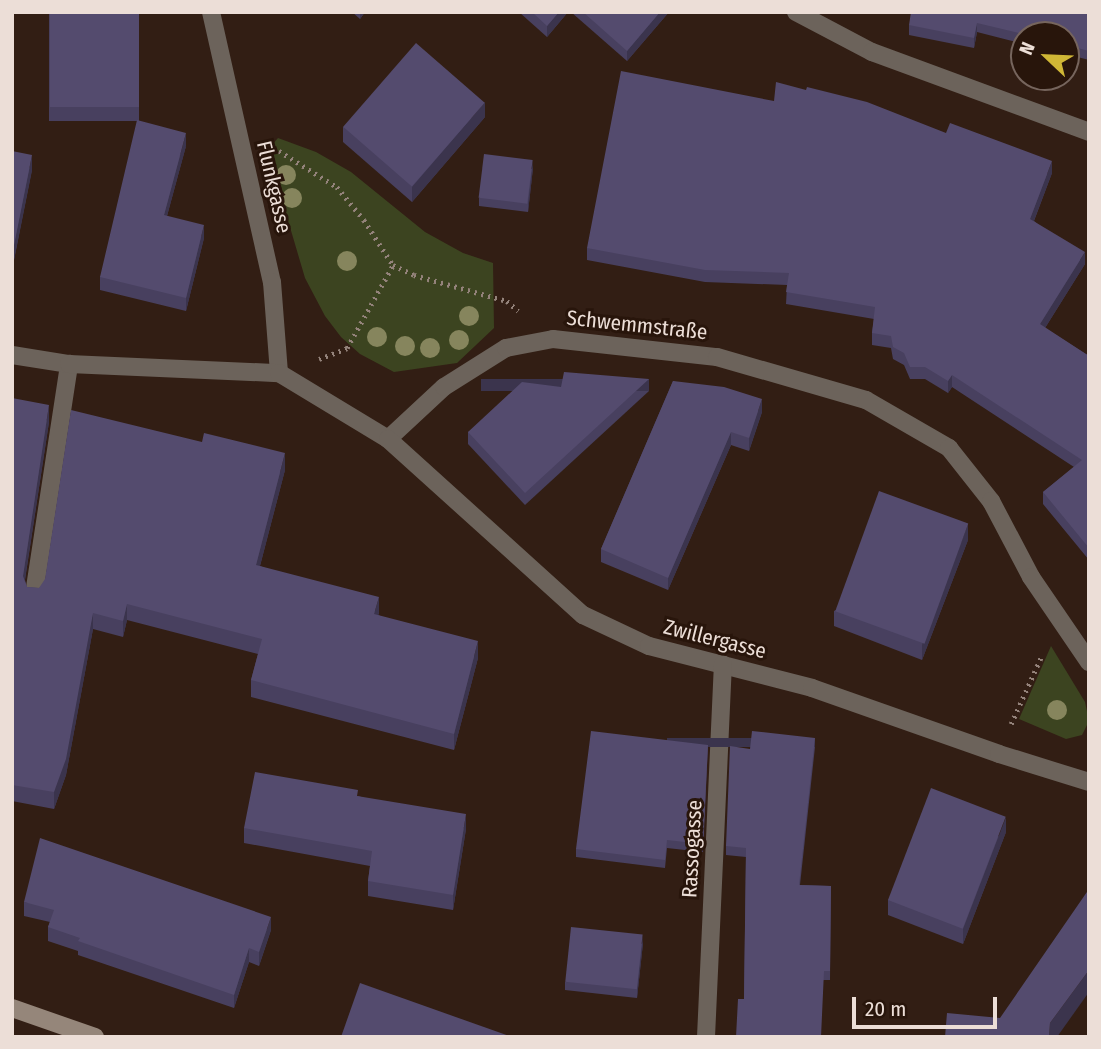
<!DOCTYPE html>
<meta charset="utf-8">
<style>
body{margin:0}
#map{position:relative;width:1101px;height:1049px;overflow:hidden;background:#321e14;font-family:"Fira Sans Condensed",sans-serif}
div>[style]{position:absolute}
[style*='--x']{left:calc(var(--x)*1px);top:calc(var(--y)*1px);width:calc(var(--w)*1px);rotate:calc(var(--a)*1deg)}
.green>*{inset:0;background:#3c4420}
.path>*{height:4.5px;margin-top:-2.25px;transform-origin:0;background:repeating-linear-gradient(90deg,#94837b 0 2px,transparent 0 7px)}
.lane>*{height:18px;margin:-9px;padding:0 9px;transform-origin:9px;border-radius:9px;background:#6c635b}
.street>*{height:18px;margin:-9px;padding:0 9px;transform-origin:9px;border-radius:9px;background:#6c635b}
.secondary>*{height:18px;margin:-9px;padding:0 9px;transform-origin:9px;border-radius:9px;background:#95867a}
.trees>*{width:20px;height:20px;margin:-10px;border-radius:50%;background:#86855d}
.wall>*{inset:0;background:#48405f;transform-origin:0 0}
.shaded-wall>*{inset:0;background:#3b344d;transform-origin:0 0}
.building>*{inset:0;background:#544b6e;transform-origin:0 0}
span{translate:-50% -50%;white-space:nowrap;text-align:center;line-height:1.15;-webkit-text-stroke:6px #28150b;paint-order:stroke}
.street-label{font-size:21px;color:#ecded7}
.frame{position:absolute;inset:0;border:14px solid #ecded7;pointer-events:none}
.north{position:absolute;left:1010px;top:21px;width:70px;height:70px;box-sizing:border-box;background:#28150b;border:2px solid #76655d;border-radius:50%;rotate:293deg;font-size:19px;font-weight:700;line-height:28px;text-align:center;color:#ecded7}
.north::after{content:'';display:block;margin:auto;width:24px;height:32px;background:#d0b736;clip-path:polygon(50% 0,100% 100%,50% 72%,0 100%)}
.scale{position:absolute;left:852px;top:997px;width:145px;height:32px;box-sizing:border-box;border:4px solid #ecded7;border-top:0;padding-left:9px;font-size:21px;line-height:24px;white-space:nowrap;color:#ecded7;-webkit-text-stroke:5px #28150b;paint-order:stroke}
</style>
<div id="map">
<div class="green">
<i style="clip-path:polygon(278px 138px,316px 152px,351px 172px,425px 232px,463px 253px,493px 263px,494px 328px,457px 363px,394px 372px,360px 354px,341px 337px,325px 316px,305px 278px,269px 156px,271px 146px)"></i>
<i style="clip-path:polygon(1051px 646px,1085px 702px,1089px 721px,1082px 735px,1066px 739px,1019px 719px)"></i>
</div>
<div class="path">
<i style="--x:279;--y:151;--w:68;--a:31.8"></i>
<i style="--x:337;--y:187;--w:43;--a:50.7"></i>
<i style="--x:364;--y:220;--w:54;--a:57.2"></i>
<i style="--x:393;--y:265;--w:23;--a:25"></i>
<i style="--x:414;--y:275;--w:97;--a:15.6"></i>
<i style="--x:507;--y:301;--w:15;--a:42"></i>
<i style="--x:319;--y:359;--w:30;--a:-21"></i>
<i style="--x:347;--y:348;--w:95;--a:-61"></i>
<i style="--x:1011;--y:724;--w:76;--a:-65.8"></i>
</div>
<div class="lane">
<i style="--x:34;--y:594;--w:233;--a:-81.3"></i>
</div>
<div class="street">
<i style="--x:211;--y:12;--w:277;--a:77.3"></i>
<i style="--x:272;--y:282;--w:91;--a:85.6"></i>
<i style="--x:796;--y:12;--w:86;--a:27.8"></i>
<i style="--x:872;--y:52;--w:231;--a:20.2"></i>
<i style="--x:12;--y:355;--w:58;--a:9"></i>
<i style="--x:69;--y:364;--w:210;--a:2.5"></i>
<i style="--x:279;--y:373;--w:127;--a:31.2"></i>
<i style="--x:388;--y:439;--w:76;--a:-42.9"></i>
<i style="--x:444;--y:387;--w:73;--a:-32.2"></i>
<i style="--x:506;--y:348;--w:48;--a:-10.8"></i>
<i style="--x:553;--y:339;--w:165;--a:6.3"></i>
<i style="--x:717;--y:357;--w:155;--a:16.1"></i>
<i style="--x:866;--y:400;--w:96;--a:30"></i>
<i style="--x:949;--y:448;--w:68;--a:51.6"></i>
<i style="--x:991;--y:501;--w:86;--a:62.2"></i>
<i style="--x:1031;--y:577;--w:103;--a:55.7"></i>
<i style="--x:388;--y:439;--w:263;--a:42.1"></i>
<i style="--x:583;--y:615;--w:73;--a:25.2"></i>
<i style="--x:649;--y:646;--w:168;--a:14.4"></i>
<i style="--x:812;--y:688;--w:198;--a:19.4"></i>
<i style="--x:999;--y:754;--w:94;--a:17.3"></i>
<i style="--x:706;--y:1037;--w:373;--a:-87.4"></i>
</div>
<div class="secondary">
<i style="--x:12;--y:1008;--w:88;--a:19.3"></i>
</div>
<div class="trees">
<i style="left:286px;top:175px"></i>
<i style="left:292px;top:198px"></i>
<i style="left:347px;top:261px"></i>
<i style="left:469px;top:316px"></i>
<i style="left:377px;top:337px"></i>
<i style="left:459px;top:340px"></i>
<i style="left:405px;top:346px"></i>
<i style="left:430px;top:348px"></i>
<i style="left:1057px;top:710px"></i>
</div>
<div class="wall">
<i style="left:49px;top:12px;width:90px;height:109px"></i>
<i style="clip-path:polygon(352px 12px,365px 12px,360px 19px)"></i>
<i style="clip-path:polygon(519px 12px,568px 12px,547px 37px)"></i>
<i style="clip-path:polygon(571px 12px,669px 12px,627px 61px)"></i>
<i style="clip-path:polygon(1089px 12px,1089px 60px,1066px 54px,1066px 35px,1024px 35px,1024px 44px,977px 32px,974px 48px,909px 35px,909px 25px)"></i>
<i style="clip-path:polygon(485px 117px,412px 202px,343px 142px,343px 127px)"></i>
<i style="clip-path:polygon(186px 146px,167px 216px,204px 238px,186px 311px,100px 290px,100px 277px)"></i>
<i style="clip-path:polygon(12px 151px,32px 170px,14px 260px,12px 260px)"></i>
<i style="clip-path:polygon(533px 168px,528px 212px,479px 206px,479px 198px)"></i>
<i style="clip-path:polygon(1052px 173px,1034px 221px,1085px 264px,1045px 328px,1089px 356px,1089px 560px,1043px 504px,1043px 492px,1074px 467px,952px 387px,948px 393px,925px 379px,910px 379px,904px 365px,893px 359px,891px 348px,872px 345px,872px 333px,874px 319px,786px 304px,787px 285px,705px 282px,587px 260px,587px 248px)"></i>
<i style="clip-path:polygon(673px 381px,762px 412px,749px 451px,731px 445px,668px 590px,601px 562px,601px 549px)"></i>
<i style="clip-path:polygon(561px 387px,649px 391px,525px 505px,468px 444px,468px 432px)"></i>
<i style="clip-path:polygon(12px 398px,49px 422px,25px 580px,27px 587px,39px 588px,285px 470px,260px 566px,379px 613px,378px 615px,478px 658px,454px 750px,251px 697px,251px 680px,258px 654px,127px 620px,123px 637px,93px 629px,66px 775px,54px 809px,12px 801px)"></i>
<i style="clip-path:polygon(968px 540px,922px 660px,834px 626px,834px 611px)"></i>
<i style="clip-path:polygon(708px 745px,703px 852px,667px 848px,665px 868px,576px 857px,576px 849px)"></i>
<i style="clip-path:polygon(815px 747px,800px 885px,831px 886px,830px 980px,824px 980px,744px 999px,746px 857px,726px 855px,726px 846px,750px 749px)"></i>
<i style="clip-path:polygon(358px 796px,466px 829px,453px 910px,368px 896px,368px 881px,370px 866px,244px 843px,244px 828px)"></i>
<i style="clip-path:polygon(1006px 832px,963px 944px,888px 915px,888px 900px)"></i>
<i style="clip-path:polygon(24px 902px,271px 930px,259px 966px,249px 962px,234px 1008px,78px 955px,78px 951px,48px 941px,48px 927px,50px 922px,24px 916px)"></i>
<i style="clip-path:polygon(643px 943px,637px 998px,565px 990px,565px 982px)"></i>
</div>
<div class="shaded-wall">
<i style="clip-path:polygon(360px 12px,365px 12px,360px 19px)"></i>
<i style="clip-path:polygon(559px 12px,568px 12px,547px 37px,547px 26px)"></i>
<i style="clip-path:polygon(660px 12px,669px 12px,627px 61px,627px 51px)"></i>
<i style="clip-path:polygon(977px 23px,977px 32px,974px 48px,974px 38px)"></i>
<i style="clip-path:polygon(485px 102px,485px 117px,412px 202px,412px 187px)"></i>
<i style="clip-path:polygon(186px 133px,186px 146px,164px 227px,164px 215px)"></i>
<i style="clip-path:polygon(32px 155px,32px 170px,14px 260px,14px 245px)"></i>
<i style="clip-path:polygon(533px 160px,533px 168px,528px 212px,528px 204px)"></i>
<i style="clip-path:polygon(1052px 161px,1052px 173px,1030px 231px,1030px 219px)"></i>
<i style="clip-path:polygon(204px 225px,204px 238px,186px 311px,186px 298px)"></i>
<i style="clip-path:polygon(1085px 252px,1085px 264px,1040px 336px,1040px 324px)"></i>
<i style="clip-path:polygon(952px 375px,952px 387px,948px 393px,948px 381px)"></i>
<i style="left:649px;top:379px;width:12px;height:168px;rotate:90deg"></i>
<i style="clip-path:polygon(762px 399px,762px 412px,749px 451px,749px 438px)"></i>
<i style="clip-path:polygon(49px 405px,49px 422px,23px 592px,23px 576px)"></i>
<i style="clip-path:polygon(731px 432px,731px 445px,668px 590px,668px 578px)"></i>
<i style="clip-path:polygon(285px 453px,285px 470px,256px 581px,256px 565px)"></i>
<i style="clip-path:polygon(968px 524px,968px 540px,922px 660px,922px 645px)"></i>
<i style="clip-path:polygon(379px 597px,379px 613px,374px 630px,374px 614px)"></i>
<i style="clip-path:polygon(127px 604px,127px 620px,123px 637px,123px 621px)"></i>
<i style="clip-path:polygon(93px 613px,93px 629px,66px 775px,54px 809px,54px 792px)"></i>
<i style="clip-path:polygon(478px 641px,478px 658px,454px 750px,454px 734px)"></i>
<i style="left:815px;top:738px;width:9px;height:148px;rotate:90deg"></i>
<i style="clip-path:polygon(466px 814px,466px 829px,453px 910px,453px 895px)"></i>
<i style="clip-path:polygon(1006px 817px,1006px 832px,963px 944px,963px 929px)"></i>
<i style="clip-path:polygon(271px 917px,271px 930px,259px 966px,259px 952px)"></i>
<i style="clip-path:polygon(643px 935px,643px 943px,637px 998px,637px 990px)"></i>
<i style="clip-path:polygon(249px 948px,249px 962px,234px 1008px,234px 995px)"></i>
<i style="clip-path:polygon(1089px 970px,1089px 992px,1057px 1037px,1049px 1037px,1050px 1023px)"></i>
</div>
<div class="building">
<i style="left:50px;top:12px;width:89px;height:95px"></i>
<i style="clip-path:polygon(532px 12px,559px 12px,547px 26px)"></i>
<i style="clip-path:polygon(583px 12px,660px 12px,627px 51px)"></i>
<i style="clip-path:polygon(911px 12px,1089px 12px,1089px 51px,1066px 45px,1066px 35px,1027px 35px,977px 23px,974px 38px,909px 25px)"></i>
<i style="left:416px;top:43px;width:91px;height:111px;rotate:41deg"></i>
<i style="clip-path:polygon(621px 71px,774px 101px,776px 82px,806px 90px,807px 87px,867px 102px,946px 133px,950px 123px,1052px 161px,1030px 219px,1085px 252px,1040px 324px,1089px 356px,1089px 548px,1043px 492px,1082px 460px,952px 375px,948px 381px,925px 367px,910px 367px,904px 353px,893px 347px,891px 336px,872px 333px,875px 307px,786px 292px,789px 273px,705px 270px,587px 248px)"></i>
<i style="clip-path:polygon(137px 120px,186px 133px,164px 215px,204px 225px,186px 298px,100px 277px)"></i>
<i style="clip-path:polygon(12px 151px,32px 155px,14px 245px,12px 245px)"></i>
<i style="left:484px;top:154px;width:49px;height:44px;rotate:7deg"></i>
<i style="clip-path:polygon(564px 372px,649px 379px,525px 493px,468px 432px,522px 382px,561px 387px)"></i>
<i style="clip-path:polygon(673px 381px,724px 387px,762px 399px,749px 438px,731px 432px,668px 578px,601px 549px)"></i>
<i style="clip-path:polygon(12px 398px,49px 405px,23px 576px,27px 587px,39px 588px,45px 579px,71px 410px,202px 442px,204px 433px,285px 453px,256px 565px,379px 597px,374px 614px,478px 641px,454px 734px,251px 680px,262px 639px,127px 604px,123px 621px,93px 613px,66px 759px,54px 792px,12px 785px)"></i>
<i style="left:879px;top:491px;width:95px;height:128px;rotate:20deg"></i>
<i style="clip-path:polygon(591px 731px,708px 745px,703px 844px,667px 840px,665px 860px,576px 849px)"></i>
<i style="clip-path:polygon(752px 731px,815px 738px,799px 885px,831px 886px,830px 971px,824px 971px,821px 1037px,736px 1037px,738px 999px,744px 999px,746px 848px,726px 846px,730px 746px,750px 749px)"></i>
<i style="clip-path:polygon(255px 772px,358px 790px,357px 796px,466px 814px,453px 895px,368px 881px,372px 851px,244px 828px)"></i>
<i style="left:931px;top:788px;width:80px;height:120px;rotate:21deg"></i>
<i style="clip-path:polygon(40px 838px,271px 917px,259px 952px,249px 948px,234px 995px,78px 941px,80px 938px,48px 927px,54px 910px,24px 902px)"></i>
<i style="clip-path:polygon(1089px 889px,1089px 970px,1050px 1023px,1049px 1037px,945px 1037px,947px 1013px,1000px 1018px)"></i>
<i style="left:571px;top:927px;width:72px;height:55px;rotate:6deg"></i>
<i style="clip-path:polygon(360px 983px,512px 1037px,341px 1037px)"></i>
</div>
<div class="street-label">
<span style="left:274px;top:187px;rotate:77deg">Flunkgasse</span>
<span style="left:637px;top:325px;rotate:6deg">Schwemmstraße</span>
<span style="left:715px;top:639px;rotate:14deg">Zwillergasse</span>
<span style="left:692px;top:849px;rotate:-87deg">Rassogasse</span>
</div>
<div class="frame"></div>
<div class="north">N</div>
<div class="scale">20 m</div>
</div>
